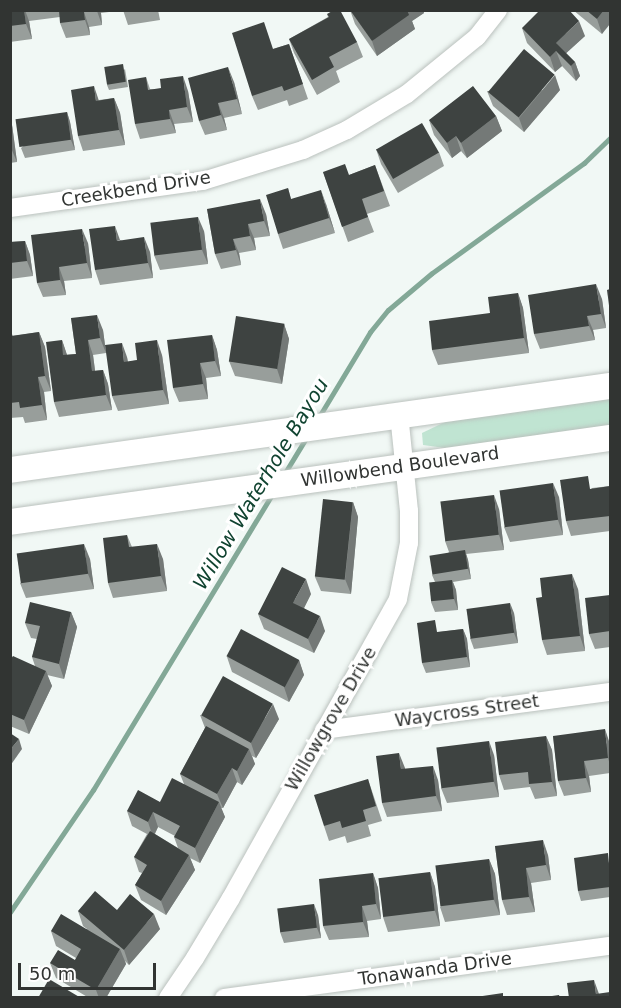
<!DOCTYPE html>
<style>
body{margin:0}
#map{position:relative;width:621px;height:1008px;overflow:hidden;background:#f1f8f5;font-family:"DejaVu Sans",sans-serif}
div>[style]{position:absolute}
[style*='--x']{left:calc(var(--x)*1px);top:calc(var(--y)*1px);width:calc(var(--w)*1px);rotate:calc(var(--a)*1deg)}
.green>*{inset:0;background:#c0e4d2}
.stream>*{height:5px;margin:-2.5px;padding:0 2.5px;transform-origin:2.5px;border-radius:2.5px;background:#83a897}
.roads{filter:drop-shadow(0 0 2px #bac1bd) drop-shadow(0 0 2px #bac1bd)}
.street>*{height:18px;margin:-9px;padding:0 9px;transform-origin:9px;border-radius:9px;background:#fff}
.secondary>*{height:26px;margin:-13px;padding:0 13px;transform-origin:13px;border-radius:13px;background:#fff}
.wall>*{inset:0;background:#989e9b}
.shaded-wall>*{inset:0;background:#747977}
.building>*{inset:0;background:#3e4341;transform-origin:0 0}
span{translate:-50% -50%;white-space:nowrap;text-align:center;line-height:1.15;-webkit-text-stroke:6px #fff;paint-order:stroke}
.street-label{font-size:18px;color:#313432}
.water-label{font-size:20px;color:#104330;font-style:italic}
.frame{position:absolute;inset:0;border:12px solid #313432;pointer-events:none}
.scale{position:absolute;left:18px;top:963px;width:138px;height:27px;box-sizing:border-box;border:3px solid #313432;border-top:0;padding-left:8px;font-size:18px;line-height:21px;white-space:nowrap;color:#313432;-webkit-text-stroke:4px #fff;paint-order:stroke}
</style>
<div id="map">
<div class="green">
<i style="clip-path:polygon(610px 399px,610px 428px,453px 449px,423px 445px,422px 433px,449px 420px)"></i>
</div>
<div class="stream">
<i style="--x:317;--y:420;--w:103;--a:-58.9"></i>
<i style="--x:370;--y:332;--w:28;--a:-51"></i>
<i style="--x:388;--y:310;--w:57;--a:-40.1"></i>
<i style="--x:432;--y:273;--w:188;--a:-35.9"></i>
<i style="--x:584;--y:163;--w:36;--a:-44"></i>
<i style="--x:283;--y:476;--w:44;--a:-58.8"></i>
<i style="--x:10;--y:912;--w:148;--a:-55.8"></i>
<i style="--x:93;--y:790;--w:346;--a:-58.8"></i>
</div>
<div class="roads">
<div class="street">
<i style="--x:10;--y:208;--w:195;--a:-8"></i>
<i style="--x:203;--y:181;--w:105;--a:-17.2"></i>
<i style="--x:303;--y:150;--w:48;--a:-24.4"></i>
<i style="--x:347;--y:130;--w:70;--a:-31"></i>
<i style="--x:407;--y:94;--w:90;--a:-39.2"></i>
<i style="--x:477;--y:37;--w:34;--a:-52"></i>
<i style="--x:324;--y:730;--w:289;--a:-7.6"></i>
<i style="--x:168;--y:998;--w:48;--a:-56"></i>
<i style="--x:195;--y:958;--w:70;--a:-59"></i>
<i style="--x:231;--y:898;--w:342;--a:-60.8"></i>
<i style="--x:398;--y:599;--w:57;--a:-78.9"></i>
<i style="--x:409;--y:543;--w:32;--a:-90"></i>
<i style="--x:409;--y:511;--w:97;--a:-95.9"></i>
<i style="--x:224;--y:998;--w:389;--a:-7.7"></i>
</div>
<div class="secondary">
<i style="--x:10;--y:470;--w:606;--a:-7.97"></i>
<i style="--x:10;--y:522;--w:606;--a:-7.97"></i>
</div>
</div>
<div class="wall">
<i style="clip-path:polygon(10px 10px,117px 10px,117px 11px,101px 13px,102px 25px,89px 27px,90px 35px,66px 38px,60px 23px,60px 17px,29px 21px,32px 39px,10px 42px)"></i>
<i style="clip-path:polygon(123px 10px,158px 10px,160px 20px,128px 25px)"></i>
<i style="clip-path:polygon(350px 10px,423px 10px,424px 13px,412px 21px,415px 29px,377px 56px,355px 24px)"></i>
<i style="clip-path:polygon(573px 10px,610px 10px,602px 34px)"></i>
<i style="clip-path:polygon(327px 14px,357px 42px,363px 57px,336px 71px,340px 82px,317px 95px,294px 53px,289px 39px,328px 17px)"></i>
<i style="clip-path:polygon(522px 28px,585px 36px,566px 53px,575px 62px,580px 76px,576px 81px,562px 66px,555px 72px,527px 43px)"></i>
<i style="clip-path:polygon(289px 44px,308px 99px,289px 106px,287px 100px,258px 110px,252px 96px,273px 49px)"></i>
<i style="clip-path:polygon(125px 69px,128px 87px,109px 90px,107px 85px)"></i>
<i style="clip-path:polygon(146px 77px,150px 89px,188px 91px,193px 122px,174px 124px,176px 133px,140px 139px,135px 124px)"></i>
<i style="clip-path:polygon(234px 82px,242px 114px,224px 118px,227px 130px,205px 135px,199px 121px)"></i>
<i style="clip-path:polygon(560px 90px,524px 132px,493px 106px,487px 91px)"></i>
<i style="clip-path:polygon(114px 98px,120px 113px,125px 145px,83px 151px,78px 136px,99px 100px)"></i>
<i style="clip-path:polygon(10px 110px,17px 162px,10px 163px)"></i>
<i style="clip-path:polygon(67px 112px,70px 122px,75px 150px,25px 158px,21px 148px)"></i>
<i style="clip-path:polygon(496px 116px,502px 131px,467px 158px,461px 151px,452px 158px,434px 135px,429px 120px)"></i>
<i style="clip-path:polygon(376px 149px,439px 152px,444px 166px,398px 193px,381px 164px)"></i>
<i style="clip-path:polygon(375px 165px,390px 206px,367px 214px,374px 232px,348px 242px,323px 172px,349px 175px)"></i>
<i style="clip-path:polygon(288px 188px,291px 199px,326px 204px,335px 233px,283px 249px,278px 234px)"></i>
<i style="clip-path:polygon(207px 209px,266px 214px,270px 236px,254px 238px,256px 250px,239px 253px,241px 265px,221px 269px,215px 254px)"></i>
<i style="clip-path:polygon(204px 231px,208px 264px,160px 270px,154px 255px)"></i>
<i style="clip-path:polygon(120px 240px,150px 252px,153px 278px,100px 285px,95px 270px)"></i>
<i style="clip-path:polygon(25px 241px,30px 255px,33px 276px,10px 279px,10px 242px)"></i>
<i style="clip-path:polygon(88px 243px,92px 278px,64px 281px,66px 295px,43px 297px,37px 283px)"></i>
<i style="clip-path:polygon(518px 293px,523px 308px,529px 353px,438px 365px,432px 350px,490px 313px)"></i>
<i style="clip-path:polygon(602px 299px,606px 328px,593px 330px,595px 340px,540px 349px,534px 334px)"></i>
<i style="clip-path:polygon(71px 318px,103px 330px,106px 353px,93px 355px,95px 371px,103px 370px,108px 384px,112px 410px,59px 417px,54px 402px,62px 340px,67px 355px,76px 354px)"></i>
<i style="clip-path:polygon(284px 324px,289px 339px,282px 384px,235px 376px,229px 361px)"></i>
<i style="clip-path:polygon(10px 330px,13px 336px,39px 332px,45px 347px,51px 391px,44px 392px,47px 420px,25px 423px,23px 417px,10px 418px)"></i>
<i style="clip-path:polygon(212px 335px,217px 350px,221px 376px,206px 378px,208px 399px,179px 402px,173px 388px)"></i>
<i style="clip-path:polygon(162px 355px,169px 404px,118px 411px,112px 396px,127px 357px,128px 362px)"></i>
<i style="clip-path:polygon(610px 486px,610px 531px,571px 536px,566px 521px,592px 488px)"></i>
<i style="clip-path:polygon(559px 497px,563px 535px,510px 542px,504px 527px)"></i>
<i style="clip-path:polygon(353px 502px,358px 517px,351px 594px,321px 591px,315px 577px)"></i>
<i style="clip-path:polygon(499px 509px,504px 550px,466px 554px,468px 560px,471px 579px,453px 582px,456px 590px,458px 610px,435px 612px,431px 602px,435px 582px,432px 575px,449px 552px,445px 541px)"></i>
<i style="clip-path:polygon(127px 535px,132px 547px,163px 559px,167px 591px,113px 598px,108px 583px)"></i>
<i style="clip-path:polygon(90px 559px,94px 589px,26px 598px,20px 583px)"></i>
<i style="clip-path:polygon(578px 589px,585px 651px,547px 655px,542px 640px,542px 597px)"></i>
<i style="clip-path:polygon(311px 594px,304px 608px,325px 631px,314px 653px,264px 629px,258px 614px)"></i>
<i style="clip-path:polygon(610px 595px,610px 647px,595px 649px,589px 634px)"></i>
<i style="clip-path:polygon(71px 612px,77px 627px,64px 679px,47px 675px,52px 686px,29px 734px,10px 726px,10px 660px,35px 666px,32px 657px,37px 639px,31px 638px,25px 623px)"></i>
<i style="clip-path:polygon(514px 613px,518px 643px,474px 649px,470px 638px)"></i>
<i style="clip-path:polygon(463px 629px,467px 639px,470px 667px,426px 673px,422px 663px,439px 632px)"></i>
<i style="clip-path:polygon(227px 657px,299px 660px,304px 675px,289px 702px,232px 672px)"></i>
<i style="clip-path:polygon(evenodd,200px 715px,279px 719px,256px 758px,252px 756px,255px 764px,242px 785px,237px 782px,223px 808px,221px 808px,225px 817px,200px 863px,190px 858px,195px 870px,166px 915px,141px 900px,135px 885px,142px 873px,139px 872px,134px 857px,147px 834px,132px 826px,127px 811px,160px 802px,184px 784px,180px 774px,205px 728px,200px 715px,158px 827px,175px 836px,174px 837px,178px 848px,155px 834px,158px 827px)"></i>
<i style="clip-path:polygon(546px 736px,552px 750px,557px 796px,535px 799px,530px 787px,504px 790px,499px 775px)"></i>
<i style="clip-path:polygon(553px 736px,610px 744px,610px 773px,589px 776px,591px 792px,564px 796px,558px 781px)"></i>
<i style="clip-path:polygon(494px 755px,499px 797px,447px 803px,441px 788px)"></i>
<i style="clip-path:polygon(405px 769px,438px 780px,442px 811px,387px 817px,382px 803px)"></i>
<i style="clip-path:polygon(368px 779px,382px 821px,368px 825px,371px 836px,347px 843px,345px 836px,329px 841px,324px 826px)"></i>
<i style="clip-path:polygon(495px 846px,548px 855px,551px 880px,531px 883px,535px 912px,507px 915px,502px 900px)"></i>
<i style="clip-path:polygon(489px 859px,495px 874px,500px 915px,445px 922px,440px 907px)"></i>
<i style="clip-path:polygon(610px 861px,610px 897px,581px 901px,578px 891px)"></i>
<i style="clip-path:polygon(430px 872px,435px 887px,440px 926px,388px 932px,383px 917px)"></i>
<i style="clip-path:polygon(373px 873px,378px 888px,381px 919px,367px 921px,369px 937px,329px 940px,323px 926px)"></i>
<i style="clip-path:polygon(117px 910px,160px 929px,129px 965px,125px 961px,126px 964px,106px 998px,89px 998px,56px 978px,50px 963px,75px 960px,76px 958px,56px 946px,51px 931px,87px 929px,83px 926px,78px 911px)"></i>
<i style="clip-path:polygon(318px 915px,321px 938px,284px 943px,280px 932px)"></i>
</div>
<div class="shaded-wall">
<i style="clip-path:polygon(24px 10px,25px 10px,29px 21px,32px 39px,26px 24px)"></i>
<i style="clip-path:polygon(100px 10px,101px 13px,102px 25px,97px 11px)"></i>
<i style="clip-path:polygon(406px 10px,423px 10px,424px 13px,412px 21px,415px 29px,377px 56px,372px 41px)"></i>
<i style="clip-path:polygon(604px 10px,610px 10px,610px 24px,602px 34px,597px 19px)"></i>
<i style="clip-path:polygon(84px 12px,89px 27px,90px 35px,85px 20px)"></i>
<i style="clip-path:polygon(579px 21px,585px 36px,562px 57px,556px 43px)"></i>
<i style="clip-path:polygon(556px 51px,562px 66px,555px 72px,550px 57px)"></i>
<i style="clip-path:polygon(575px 62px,580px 76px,576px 81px,571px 66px)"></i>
<i style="clip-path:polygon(228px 67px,234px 82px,242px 114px,237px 99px)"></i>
<i style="clip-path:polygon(555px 75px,560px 90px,524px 132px,519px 118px)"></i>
<i style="clip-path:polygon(183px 76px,188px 91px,193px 122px,187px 107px)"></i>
<i style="clip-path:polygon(94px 86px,99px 101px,96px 101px)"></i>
<i style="clip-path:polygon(114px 98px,120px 113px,125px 145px,119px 130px)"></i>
<i style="clip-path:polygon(218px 103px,224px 118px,227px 130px,221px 115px)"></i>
<i style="clip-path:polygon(10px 110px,17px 162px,11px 148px,10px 142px)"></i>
<i style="clip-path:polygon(169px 110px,174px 124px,176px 133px,170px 119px)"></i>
<i style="clip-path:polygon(67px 112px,70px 122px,75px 150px,71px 140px)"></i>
<i style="clip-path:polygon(496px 116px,502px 131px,467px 158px,461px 143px)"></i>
<i style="clip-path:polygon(456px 136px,461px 151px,452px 158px,447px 143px)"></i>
<i style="clip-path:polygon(321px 190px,326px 204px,335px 233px,329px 218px)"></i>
<i style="clip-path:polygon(260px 199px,266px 214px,270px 236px,264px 221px)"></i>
<i style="clip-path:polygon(198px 217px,204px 231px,208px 264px,202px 250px)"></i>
<i style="clip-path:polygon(248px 224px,254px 238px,256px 250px,250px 236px)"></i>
<i style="clip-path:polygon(115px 226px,120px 240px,117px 241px)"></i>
<i style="clip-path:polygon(82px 229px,88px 243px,92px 278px,87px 263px)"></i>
<i style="clip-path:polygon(144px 237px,150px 252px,153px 278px,148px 263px)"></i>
<i style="clip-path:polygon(233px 239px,239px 253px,241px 265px,236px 250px)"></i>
<i style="clip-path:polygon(25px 241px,30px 255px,33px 276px,27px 261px)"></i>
<i style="clip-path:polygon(59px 267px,64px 281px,66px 295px,60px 280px)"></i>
<i style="clip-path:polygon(596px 284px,602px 299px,606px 328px,601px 314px)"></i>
<i style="clip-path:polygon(518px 293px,523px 308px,529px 353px,524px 338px)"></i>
<i style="clip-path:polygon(97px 315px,103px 330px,106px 353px,100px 338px)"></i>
<i style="clip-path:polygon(587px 316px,593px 330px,595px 340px,589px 326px)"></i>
<i style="clip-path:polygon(284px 324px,289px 339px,282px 384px,277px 369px)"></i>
<i style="clip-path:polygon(39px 332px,45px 347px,51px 391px,45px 376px)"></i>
<i style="clip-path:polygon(212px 335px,217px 350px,221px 376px,215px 361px)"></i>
<i style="clip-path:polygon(62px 340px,67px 355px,63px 355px)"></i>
<i style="clip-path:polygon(88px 340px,93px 355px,97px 386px,92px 371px)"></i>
<i style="clip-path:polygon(157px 340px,162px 355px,169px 404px,163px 390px)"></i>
<i style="clip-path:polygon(122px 343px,127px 357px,130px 377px,124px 362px)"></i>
<i style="clip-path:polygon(200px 363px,206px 378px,208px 399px,203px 384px)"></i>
<i style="clip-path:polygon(103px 370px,108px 384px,112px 410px,106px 395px)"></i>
<i style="clip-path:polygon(38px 377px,44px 392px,47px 420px,42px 405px)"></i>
<i style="clip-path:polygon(553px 483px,559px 497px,563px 535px,558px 520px)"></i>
<i style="clip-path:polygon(494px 495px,499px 509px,504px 550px,499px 535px)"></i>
<i style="clip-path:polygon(353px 502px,358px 517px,351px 594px,345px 579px)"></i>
<i style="clip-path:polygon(84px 544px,90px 559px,94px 589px,88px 574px)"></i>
<i style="clip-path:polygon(157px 544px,163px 559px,167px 591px,161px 576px)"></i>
<i style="clip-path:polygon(465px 550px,468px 560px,471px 579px,468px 569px)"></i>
<i style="clip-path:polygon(572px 574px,578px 589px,585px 651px,580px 636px)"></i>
<i style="clip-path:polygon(306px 579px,311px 594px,299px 618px,293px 603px)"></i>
<i style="clip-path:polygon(452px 580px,456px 590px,458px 610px,454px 599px)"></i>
<i style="clip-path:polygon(510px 603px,514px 613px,518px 643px,514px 633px)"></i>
<i style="clip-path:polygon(71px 612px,77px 627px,64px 679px,59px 664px)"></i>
<i style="clip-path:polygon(320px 616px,325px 631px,314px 653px,308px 639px)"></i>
<i style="clip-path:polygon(463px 629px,467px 639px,470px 667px,467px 657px)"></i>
<i style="clip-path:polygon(299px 660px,304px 675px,289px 702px,284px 687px)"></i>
<i style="clip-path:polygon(46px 671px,52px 686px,29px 734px,24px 720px)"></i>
<i style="clip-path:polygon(273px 704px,279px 719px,256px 758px,251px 743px)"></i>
<i style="clip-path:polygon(605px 729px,610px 744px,610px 765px,608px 758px)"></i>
<i style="clip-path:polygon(546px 736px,552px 750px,557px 796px,552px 782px)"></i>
<i style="clip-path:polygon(19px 739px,22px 749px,10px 766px,10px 750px)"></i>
<i style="clip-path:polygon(489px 741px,494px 755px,499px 797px,494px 782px)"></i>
<i style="clip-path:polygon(249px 749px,255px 764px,242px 785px,237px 771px)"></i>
<i style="clip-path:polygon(399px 753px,405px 768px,407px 784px,401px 769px)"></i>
<i style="clip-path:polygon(584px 761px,589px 776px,591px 792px,586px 778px)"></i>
<i style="clip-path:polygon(433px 766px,438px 780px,442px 811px,436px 796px)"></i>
<i style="clip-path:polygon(232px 768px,237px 782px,223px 808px,217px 794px)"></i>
<i style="clip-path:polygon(219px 802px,225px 817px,200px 863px,195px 848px)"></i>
<i style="clip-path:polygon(153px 812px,158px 827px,153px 837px,148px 822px)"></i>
<i style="clip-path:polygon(543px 840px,548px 855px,551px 880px,546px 865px)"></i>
<i style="clip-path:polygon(189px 855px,195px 870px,166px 915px,161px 901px)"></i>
<i style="clip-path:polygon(489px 859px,495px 874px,500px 915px,494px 900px)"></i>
<i style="clip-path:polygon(526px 868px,531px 883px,535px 912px,529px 897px)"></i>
<i style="clip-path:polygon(430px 872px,435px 887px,440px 926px,435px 911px)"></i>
<i style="clip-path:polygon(373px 873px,378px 888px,381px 919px,376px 904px)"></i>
<i style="clip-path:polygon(314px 904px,318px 915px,321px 938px,317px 928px)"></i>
<i style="clip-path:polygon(362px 906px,367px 921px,369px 937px,363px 922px)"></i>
<i style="clip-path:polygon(154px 914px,160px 929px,129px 965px,124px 950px)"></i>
<i style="clip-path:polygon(120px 949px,126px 964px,106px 998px,99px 998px,96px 990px)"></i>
<i style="clip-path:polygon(594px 980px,599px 994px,596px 994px)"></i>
</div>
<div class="building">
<i style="clip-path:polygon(10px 10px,24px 10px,26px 24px,10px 26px)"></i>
<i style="clip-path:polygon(59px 10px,97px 10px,97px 11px,84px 12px,85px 20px,60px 23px)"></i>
<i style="clip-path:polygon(334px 10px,340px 10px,357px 42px,329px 57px,334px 67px,312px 80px,289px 39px,329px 17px,327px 14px)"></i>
<i style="clip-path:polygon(350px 10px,407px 10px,409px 15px,372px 41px)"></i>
<i style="clip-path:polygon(540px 10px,569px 10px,579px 21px,556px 43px,575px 62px,571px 66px,556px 51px,550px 57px,522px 28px)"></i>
<i style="clip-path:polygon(586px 10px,604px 10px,597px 19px)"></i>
<i style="clip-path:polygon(264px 22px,273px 49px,289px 44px,303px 84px,284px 91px,282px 86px,252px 96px,232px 33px)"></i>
<i style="left:524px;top:49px;width:40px;height:56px;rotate:40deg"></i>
<i style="left:123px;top:64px;width:18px;height:19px;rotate:81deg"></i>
<i style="clip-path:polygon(228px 67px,237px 99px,218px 103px,221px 115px,199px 121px,188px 78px)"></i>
<i style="clip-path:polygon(183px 76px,187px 107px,169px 110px,170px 119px,135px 124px,128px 80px,146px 77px,148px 90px,161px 88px,160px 79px)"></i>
<i style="clip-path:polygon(94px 86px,96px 101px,114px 98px,119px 130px,78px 136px,71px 90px)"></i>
<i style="clip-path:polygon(473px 86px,496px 116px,461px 143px,456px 136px,447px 143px,429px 120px)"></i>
<i style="left:67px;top:112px;width:28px;height:52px;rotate:82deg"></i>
<i style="left:422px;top:123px;width:34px;height:53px;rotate:60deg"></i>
<i style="clip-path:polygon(345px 164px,349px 175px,375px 165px,384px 191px,362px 199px,368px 217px,342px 227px,323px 172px)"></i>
<i style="clip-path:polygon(288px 188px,291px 199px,321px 190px,329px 218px,278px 234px,266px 195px)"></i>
<i style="clip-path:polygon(260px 199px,264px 221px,248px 224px,250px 236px,233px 239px,236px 250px,215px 254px,207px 209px)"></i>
<i style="left:198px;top:217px;width:33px;height:48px;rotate:83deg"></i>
<i style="clip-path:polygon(115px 226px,117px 241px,144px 237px,148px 263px,95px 270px,89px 229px)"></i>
<i style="clip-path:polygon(82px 229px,87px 263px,59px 267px,60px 280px,37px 283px,31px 235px)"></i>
<i style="clip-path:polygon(25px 241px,27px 261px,10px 263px,10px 242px)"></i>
<i style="clip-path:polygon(596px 284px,601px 314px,587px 316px,589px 326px,534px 334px,528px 295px)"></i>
<i style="clip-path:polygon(610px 289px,610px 313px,607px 290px)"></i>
<i style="clip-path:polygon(518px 293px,524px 338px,432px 350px,429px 321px,490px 313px,488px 297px)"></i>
<i style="clip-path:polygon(97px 315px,100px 338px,88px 340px,92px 371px,103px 370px,106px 395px,54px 402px,46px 342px,62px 340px,63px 355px,76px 354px,71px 318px)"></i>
<i style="left:236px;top:316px;width:49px;height:46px;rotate:9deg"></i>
<i style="clip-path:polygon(10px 332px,11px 336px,39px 332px,45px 376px,38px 377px,42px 405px,20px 408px,19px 402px,10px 403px)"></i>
<i style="clip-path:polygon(212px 335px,215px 361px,200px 363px,203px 384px,173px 388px,167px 340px)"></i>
<i style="clip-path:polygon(157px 340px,163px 390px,112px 396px,105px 345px,122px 343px,124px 362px,137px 360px,135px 343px)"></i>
<i style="clip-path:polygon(588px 476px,590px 489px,610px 486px,610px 516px,566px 521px,560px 480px)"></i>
<i style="left:553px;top:483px;width:37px;height:54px;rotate:82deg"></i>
<i style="left:494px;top:495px;width:40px;height:54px;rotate:83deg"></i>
<i style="left:323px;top:499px;width:30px;height:78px;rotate:6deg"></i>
<i style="clip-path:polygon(127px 535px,129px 547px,157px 544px,161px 576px,108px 583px,103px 538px)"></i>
<i style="left:84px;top:544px;width:30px;height:68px;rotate:82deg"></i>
<i style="left:465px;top:550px;width:19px;height:36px;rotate:81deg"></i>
<i style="clip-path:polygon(282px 567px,306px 579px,293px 603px,320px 616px,308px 639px,258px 614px)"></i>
<i style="clip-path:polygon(572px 574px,580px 636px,542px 640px,536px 598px,542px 597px,540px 578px)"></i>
<i style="left:452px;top:580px;width:19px;height:23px;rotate:84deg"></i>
<i style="clip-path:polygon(610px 595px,610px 631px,589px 634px,585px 598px)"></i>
<i style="clip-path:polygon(30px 602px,71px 612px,59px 664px,32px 657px,40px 626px,25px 623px)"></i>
<i style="left:510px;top:603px;width:30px;height:44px;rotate:82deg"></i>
<i style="clip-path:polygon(435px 620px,437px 632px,463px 629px,467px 657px,422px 663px,417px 623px)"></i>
<i style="left:241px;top:629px;width:66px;height:31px;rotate:28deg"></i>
<i style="clip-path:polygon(13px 656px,46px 671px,24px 720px,10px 714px,10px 660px)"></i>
<i style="left:223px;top:676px;width:57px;height:45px;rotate:29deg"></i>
<i style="clip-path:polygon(206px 726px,249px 749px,237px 771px,232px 768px,217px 794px,180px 774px)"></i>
<i style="clip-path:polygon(605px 729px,608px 758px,584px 761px,586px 778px,558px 781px,553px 736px)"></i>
<i style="clip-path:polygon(10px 733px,19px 739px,10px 750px)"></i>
<i style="clip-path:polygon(546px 736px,552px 782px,529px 784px,528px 772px,499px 775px,495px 742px)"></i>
<i style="left:489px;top:741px;width:41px;height:53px;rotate:83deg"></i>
<i style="clip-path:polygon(399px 753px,401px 769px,433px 766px,436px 796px,382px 803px,376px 756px)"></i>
<i style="clip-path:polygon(172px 778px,219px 802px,195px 848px,174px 837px,180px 826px,153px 812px,148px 822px,127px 811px,138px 790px,160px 802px)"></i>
<i style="clip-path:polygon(368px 779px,376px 806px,363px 810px,366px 821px,342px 828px,340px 821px,324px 826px,314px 795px)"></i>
<i style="clip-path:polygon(150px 831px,189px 855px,161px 901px,135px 885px,147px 865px,134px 857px)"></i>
<i style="clip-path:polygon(543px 840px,546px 865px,526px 868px,529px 897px,502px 900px,495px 846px)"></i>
<i style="clip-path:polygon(608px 853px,610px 875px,610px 887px,578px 891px,574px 858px)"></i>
<i style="left:489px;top:859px;width:41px;height:54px;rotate:83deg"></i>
<i style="left:430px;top:872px;width:39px;height:52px;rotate:83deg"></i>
<i style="clip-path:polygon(373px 873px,376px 904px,362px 906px,363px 922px,323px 926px,319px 879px)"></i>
<i style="clip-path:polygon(95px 891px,117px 910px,130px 894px,154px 914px,124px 950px,78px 911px)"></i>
<i style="left:314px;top:904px;width:24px;height:37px;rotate:83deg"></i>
<i style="clip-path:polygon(61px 914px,120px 949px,96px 990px,50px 963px,58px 950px,75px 960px,81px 949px,51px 931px)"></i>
<i style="clip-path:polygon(49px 979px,81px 998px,38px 998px)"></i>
<i style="clip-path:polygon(594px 980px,596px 994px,610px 992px,610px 998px,569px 998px,567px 983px)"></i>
<i style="clip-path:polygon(503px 993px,503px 998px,469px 998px)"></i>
<i style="clip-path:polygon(559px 995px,560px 998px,538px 998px)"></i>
</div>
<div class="street-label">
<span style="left:136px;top:189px;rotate:-9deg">Creekbend Drive</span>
<span style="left:400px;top:467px;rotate:-8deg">Willowbend Boulevard</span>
<span style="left:467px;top:711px;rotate:-8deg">Waycross Street</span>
<span style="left:331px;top:719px;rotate:-60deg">Willowgrove Drive</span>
<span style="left:435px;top:969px;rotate:-8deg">Tonawanda Drive</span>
</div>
<div class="water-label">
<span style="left:261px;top:484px;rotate:-59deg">Willow Waterhole Bayou</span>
</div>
<div class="frame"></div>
<div class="scale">50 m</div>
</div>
